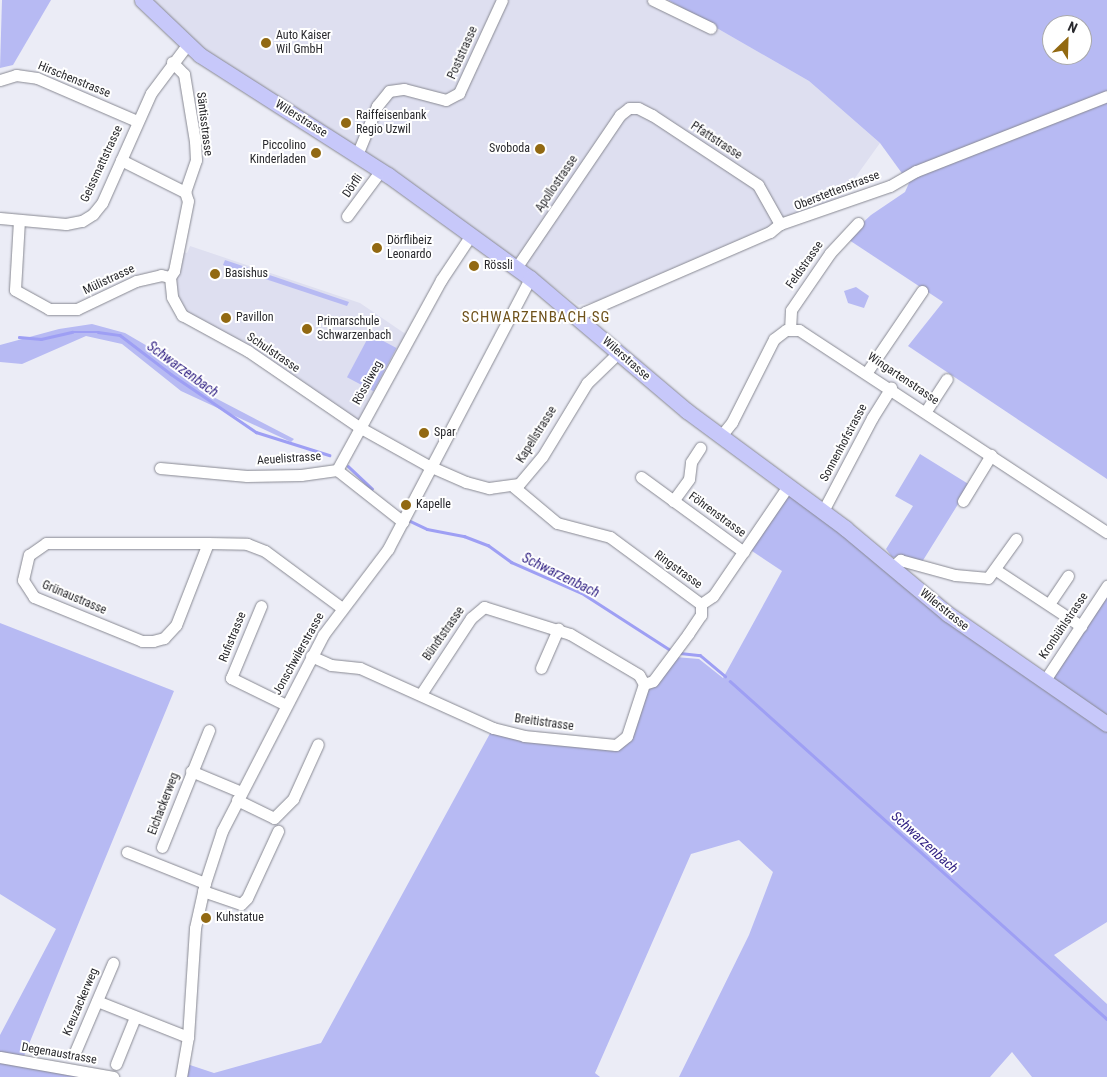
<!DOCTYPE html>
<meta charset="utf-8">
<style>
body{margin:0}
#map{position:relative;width:1107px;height:1077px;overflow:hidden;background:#ebecf6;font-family:"Roboto Condensed",sans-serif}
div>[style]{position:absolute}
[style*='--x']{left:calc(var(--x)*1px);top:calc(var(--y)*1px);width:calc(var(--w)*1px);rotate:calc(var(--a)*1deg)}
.built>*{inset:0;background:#dedff0}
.green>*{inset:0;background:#b7baf3;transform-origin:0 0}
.stream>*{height:2.5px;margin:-1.25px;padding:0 1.25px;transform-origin:1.25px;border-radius:1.25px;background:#9e9ff4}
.roads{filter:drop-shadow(0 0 1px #888992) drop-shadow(0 0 1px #888992)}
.minor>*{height:11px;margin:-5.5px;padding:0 5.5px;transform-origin:5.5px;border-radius:5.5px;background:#fff}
.major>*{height:15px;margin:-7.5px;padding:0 7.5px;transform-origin:7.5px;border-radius:7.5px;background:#c7c8fa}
.dots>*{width:14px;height:14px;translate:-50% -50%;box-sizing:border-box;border:2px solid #fff;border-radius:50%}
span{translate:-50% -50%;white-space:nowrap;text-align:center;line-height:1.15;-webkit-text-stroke:4px #fff;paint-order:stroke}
.poi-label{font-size:12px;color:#29292d}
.left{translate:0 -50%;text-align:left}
.right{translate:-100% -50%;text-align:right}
.street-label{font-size:12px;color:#29292d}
.water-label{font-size:14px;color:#342485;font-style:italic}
.quarter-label{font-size:15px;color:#6f521b;letter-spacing:1px}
.north{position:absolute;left:1042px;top:15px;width:50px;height:50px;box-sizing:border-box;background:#fff;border:1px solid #a9a9ab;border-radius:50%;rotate:24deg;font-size:14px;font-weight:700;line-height:20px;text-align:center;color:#29292d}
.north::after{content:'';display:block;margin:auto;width:18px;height:22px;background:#926912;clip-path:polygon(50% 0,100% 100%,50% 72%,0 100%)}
</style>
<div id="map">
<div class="built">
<i style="clip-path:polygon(142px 0,668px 0,809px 81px,880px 143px,842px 196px,595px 302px,578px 305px,524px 265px,516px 268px,263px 96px)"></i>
<i style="clip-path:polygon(190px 246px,360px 303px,407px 335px,376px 394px,357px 422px,192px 317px,179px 305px,175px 281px,183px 252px,187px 253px)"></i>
</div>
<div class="green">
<i style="clip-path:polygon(2px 0,51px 0,13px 65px,0 68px)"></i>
<i style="clip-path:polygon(evenodd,668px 0,1107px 0,1107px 479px,908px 346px,943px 302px,846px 238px,871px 215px,905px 192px,909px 183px,880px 143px,809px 81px,668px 0,1052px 25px,1082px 25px,1082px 55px,1052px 55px,1052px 25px)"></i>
<i style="clip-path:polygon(225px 260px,349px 302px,347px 306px,223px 265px)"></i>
<i style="clip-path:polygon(856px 287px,869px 296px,864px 308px,848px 303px,844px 291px)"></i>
<i style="clip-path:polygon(92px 324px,125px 333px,173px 361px,200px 390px,294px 439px,291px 442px,181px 391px,122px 344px,86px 336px,22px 364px,0 362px,0 345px,59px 329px)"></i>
<i style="left:370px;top:334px;width:30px;height:49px;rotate:28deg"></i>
<i style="clip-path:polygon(920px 454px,970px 485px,922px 562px,892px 557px,886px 549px,913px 506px,895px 496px)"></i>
<i style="clip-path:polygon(791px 494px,1046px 687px,1107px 594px,1107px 922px,1054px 955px,1107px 1004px,1107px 1077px,1032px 1077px,1012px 1052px,990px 1077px,679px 1077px,749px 935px,773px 872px,739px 840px,691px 854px,595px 1073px,600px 1077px,181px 1077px,184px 1063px,214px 1073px,321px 1043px,493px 728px,616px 745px,650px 686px,675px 657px,699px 659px,723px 678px,782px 571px,749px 549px,786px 495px)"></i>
<i style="clip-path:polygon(0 623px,174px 691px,22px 1061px,113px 1077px,0 1077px,0 1035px,56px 929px,0 894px)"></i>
</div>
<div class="stream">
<i style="--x:19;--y:337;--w:22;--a:5"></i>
<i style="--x:41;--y:339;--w:32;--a:-13"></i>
<i style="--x:72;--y:332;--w:26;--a:0"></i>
<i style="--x:98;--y:332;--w:22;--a:8"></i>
<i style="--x:120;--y:335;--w:64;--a:37.4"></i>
<i style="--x:171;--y:374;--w:103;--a:34.3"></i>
<i style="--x:256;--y:432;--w:77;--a:17.5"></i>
<i style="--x:348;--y:466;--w:33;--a:43"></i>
<i style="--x:408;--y:520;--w:21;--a:25"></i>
<i style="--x:427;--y:529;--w:38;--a:11"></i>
<i style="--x:464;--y:536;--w:26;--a:21"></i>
<i style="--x:488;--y:545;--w:29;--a:36"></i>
<i style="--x:511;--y:562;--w:77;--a:23.6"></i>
<i style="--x:582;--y:593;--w:107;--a:32.8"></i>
<i style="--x:680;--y:653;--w:20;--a:6"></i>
<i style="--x:700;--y:655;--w:33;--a:40"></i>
<i style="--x:730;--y:681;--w:506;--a:41.88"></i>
</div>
<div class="roads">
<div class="minor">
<i style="--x:653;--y:0;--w:64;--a:25.8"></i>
<i style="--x:172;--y:62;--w:17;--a:45"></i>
<i style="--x:184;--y:74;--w:68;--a:80.7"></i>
<i style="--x:195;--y:141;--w:19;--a:87"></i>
<i style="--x:196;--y:160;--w:34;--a:109"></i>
<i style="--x:0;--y:80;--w:17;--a:-17"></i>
<i style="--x:16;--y:75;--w:21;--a:8"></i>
<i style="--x:37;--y:78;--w:109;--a:23.3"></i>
<i style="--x:357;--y:155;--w:53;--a:-67.8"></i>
<i style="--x:377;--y:106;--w:19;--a:-51"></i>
<i style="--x:389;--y:91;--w:15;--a:-8"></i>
<i style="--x:404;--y:89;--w:43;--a:14.7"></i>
<i style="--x:446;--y:100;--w:15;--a:-28"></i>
<i style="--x:459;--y:93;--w:102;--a:-65.2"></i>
<i style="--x:121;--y:160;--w:72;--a:26.6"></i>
<i style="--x:185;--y:192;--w:9;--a:72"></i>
<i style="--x:188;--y:201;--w:71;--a:101.3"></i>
<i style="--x:174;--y:271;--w:7;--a:124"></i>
<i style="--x:170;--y:277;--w:20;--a:84"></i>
<i style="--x:172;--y:297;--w:21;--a:61"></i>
<i style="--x:182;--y:315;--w:75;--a:28.6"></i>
<i style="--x:248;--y:351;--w:135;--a:34.4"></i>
<i style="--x:359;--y:427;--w:78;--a:29.2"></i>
<i style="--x:427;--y:465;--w:43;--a:23.6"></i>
<i style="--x:466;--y:482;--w:24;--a:15"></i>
<i style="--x:489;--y:488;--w:30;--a:-8"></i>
<i style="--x:519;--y:484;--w:35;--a:-50"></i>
<i style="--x:542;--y:457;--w:87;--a:-58.7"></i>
<i style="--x:587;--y:383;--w:45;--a:-44.1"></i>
<i style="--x:347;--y:216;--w:57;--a:-53.5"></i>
<i style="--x:0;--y:218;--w:66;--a:5.2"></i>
<i style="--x:66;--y:224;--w:16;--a:-11"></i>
<i style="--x:82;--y:221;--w:13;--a:-32"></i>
<i style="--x:93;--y:214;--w:14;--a:-51"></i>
<i style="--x:102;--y:203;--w:120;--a:-66"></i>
<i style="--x:151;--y:93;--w:60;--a:-53.1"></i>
<i style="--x:19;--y:220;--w:70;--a:93.3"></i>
<i style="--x:15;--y:290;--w:39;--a:29"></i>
<i style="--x:49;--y:309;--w:28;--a:0"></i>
<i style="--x:77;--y:309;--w:65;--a:-25.4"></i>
<i style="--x:136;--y:281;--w:26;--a:-13"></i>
<i style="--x:161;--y:275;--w:9;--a:13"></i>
<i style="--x:516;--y:268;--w:185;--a:-55.8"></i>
<i style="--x:620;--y:115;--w:11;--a:-38"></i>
<i style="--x:629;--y:108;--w:9;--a:0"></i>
<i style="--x:638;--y:108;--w:16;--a:27"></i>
<i style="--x:652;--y:115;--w:127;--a:33.4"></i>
<i style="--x:758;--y:185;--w:45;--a:60.6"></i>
<i style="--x:580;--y:318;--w:8;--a:-50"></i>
<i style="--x:585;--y:312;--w:202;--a:-23.4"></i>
<i style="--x:770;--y:232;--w:13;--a:-39"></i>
<i style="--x:780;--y:224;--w:116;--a:-19.1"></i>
<i style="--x:890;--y:186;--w:30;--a:-30"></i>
<i style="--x:916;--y:171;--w:205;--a:-21.4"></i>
<i style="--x:790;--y:330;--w:20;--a:-87"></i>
<i style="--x:791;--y:310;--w:69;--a:-55.6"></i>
<i style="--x:830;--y:253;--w:41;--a:-47"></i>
<i style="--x:867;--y:372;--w:98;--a:-55.8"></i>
<i style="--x:926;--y:411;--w:38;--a:-57"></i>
<i style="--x:720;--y:437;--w:19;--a:-51"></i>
<i style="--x:732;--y:422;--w:93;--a:-63.2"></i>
<i style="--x:774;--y:339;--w:15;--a:-37"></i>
<i style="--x:786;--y:330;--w:13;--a:0"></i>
<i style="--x:799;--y:330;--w:368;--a:33.3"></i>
<i style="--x:160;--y:468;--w:87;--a:5.3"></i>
<i style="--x:247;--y:476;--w:54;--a:-1.1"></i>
<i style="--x:301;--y:475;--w:36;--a:-8"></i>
<i style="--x:337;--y:470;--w:84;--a:38.2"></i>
<i style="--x:337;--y:470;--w:217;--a:-61.3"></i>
<i style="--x:441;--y:280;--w:54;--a:-56.3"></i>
<i style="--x:641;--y:477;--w:127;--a:36.1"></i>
<i style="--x:514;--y:487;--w:56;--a:39.9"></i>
<i style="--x:557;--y:523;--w:55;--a:14.8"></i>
<i style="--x:610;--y:537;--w:113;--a:36.4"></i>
<i style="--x:673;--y:501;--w:27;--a:-54"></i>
<i style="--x:689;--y:479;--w:17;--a:-83"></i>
<i style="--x:691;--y:462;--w:17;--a:-57"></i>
<i style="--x:963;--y:501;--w:54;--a:-58.7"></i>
<i style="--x:823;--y:511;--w:105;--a:-62.2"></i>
<i style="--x:872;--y:418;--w:36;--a:-58"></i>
<i style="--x:208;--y:543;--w:88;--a:111.3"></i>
<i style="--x:176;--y:625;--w:18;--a:133"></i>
<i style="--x:164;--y:638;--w:11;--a:165"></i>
<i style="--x:153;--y:641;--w:11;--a:180"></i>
<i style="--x:142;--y:641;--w:117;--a:-157.8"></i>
<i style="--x:34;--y:597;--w:20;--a:-123"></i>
<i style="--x:23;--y:580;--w:26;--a:-77"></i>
<i style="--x:29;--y:555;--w:21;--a:-35"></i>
<i style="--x:46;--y:543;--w:162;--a:0"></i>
<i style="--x:208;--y:543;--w:39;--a:1"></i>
<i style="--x:247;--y:544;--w:19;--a:21"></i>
<i style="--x:265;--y:551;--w:96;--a:36.5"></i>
<i style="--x:892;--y:567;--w:11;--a:-41"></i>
<i style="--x:900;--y:560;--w:57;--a:15.3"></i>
<i style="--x:955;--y:575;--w:33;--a:5"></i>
<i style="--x:988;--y:578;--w:48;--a:-54.3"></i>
<i style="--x:996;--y:570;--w:102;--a:33.4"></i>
<i style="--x:701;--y:604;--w:14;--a:-34"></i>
<i style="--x:713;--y:596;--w:133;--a:-55.7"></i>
<i style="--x:1049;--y:604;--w:34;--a:-56"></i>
<i style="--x:261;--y:606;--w:78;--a:112.6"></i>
<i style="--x:231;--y:678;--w:61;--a:26.1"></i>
<i style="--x:311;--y:656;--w:22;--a:24"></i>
<i style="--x:331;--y:665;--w:29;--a:6"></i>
<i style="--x:360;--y:668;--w:146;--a:24.3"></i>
<i style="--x:493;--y:728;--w:32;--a:14"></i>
<i style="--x:524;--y:736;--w:92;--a:5.6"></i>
<i style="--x:616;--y:745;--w:14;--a:-39"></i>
<i style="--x:627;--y:736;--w:55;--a:-71.9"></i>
<i style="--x:644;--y:684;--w:9;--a:-18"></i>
<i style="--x:653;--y:681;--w:59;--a:-53.3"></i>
<i style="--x:688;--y:634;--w:23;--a:-56"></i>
<i style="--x:701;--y:615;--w:11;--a:-90"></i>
<i style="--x:541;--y:668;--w:43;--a:-66.4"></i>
<i style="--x:1045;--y:680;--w:113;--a:-56.6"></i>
<i style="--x:421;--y:694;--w:91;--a:-56.7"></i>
<i style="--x:471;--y:618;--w:17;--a:-40"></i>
<i style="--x:484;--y:607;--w:90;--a:17.4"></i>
<i style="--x:570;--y:634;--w:80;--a:30.7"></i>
<i style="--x:639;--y:675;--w:10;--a:61"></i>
<i style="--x:191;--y:771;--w:54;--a:22.8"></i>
<i style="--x:237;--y:800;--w:41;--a:25.9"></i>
<i style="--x:274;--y:818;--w:27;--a:-45"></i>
<i style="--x:293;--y:799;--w:60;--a:-65.6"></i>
<i style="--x:162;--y:847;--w:126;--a:-68.1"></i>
<i style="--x:127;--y:852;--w:84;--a:21.7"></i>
<i style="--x:203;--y:891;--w:40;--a:18.9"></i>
<i style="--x:241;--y:904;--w:8;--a:-45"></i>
<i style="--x:247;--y:898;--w:74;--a:-65.2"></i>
<i style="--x:97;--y:1001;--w:98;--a:21.6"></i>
<i style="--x:75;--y:1052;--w:97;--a:-66.9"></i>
<i style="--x:0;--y:1057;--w:115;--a:10"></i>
<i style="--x:116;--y:1064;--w:51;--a:-68"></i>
<i style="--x:181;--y:1077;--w:41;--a:-80.1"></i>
<i style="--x:188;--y:1037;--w:109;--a:-86.3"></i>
<i style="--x:195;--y:928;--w:46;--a:-77.5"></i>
<i style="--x:205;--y:883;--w:55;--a:-71.9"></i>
<i style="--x:222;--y:831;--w:220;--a:-62.7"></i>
<i style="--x:323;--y:635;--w:108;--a:-52.9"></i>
<i style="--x:388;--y:549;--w:306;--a:-62.3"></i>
</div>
<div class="major">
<i style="--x:142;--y:0;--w:80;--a:43.5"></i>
<i style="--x:200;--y:55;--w:223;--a:32.6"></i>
<i style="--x:388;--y:175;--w:175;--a:36"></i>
<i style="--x:530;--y:278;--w:206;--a:40.3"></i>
<i style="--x:687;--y:411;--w:197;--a:36.5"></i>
<i style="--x:845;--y:528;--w:134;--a:39.9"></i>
<i style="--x:948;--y:614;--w:193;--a:34.7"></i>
</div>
</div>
<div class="dots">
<i style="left:266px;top:43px;background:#926912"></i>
<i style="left:346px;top:123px;background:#926912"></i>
<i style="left:540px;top:149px;background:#926912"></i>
<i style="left:316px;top:153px;background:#926912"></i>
<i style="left:377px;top:248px;background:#926912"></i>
<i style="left:474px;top:266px;background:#926912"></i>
<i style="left:215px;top:274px;background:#926912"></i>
<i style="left:226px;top:318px;background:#926912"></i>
<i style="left:307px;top:329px;background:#926912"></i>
<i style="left:424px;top:433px;background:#926912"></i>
<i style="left:406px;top:505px;background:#926912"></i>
<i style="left:206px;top:918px;background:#926912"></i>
</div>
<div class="poi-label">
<span class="left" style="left:276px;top:43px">Auto Kaiser<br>Wil GmbH</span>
<span class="left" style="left:356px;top:123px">Raiffeisenbank<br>Regio Uzwil</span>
<span class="right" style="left:306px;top:153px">Piccolino<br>Kinderladen</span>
<span class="right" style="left:530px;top:149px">Svoboda</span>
<span class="left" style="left:387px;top:248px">Dörflibeiz<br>Leonardo</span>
<span class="left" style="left:484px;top:266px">Rössli</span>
<span class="left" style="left:225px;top:274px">Basishus</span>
<span class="left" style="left:236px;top:318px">Pavillon</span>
<span class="left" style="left:317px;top:329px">Primarschule<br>Schwarzenbach</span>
<span class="left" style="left:434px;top:433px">Spar</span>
<span class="left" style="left:416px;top:505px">Kapelle</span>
<span class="left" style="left:216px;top:918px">Kuhstatue</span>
</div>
<div class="street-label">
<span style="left:463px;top:53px;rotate:-66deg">Poststrasse</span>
<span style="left:74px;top:80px;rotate:22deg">Hirschenstrasse</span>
<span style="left:301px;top:119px;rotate:32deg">Wilerstrasse</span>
<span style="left:204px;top:124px;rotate:83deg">Säntisstrasse</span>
<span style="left:716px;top:141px;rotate:33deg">Pfattstrasse</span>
<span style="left:102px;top:164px;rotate:-65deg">Geissmattstrasse</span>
<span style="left:557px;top:184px;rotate:-56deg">Apollostrasse</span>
<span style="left:353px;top:186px;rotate:-56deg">Dörfli</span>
<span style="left:837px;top:191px;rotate:-21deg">Oberstettenstrasse</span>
<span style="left:805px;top:265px;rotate:-55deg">Feldstrasse</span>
<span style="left:109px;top:280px;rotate:-25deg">Mülistrasse</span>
<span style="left:273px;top:353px;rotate:34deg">Schulstrasse</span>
<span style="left:626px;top:359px;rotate:41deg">Wilerstrasse</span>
<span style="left:903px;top:379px;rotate:34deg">Wingartenstrasse</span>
<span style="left:368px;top:383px;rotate:-61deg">Rössliweg</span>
<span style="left:537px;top:435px;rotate:-58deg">Kapellstrasse</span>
<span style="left:844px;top:443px;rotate:-62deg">Sonnenhofstrasse</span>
<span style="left:289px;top:459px;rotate:-4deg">Aeuelistrasse</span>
<span style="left:717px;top:515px;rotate:36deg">Föhrenstrasse</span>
<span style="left:678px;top:570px;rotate:36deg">Ringstrasse</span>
<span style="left:74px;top:598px;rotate:23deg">Grünaustrasse</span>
<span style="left:944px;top:610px;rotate:39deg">Wilerstrasse</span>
<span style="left:1064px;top:626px;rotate:-56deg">Kronbühlstrasse</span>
<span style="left:444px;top:634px;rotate:-55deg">Bündtstrasse</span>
<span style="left:233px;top:637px;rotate:-68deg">Rufistrasse</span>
<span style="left:299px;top:654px;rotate:-61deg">Jonschwilerstrasse</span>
<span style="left:544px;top:723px;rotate:8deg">Breitistrasse</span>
<span style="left:164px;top:804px;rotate:-69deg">Eichackerweg</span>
<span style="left:81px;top:1002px;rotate:-67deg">Kreuzackerweg</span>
<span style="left:59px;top:1054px;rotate:10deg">Degenaustrasse</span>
</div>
<div class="water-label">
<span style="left:183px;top:369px;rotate:36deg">Schwarzenbach</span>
<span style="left:561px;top:575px;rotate:26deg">Schwarzenbach</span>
<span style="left:925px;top:842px;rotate:42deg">Schwarzenbach</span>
</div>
<div class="quarter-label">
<span style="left:536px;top:318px">SCHWARZENBACH SG</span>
</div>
<div class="north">N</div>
</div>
